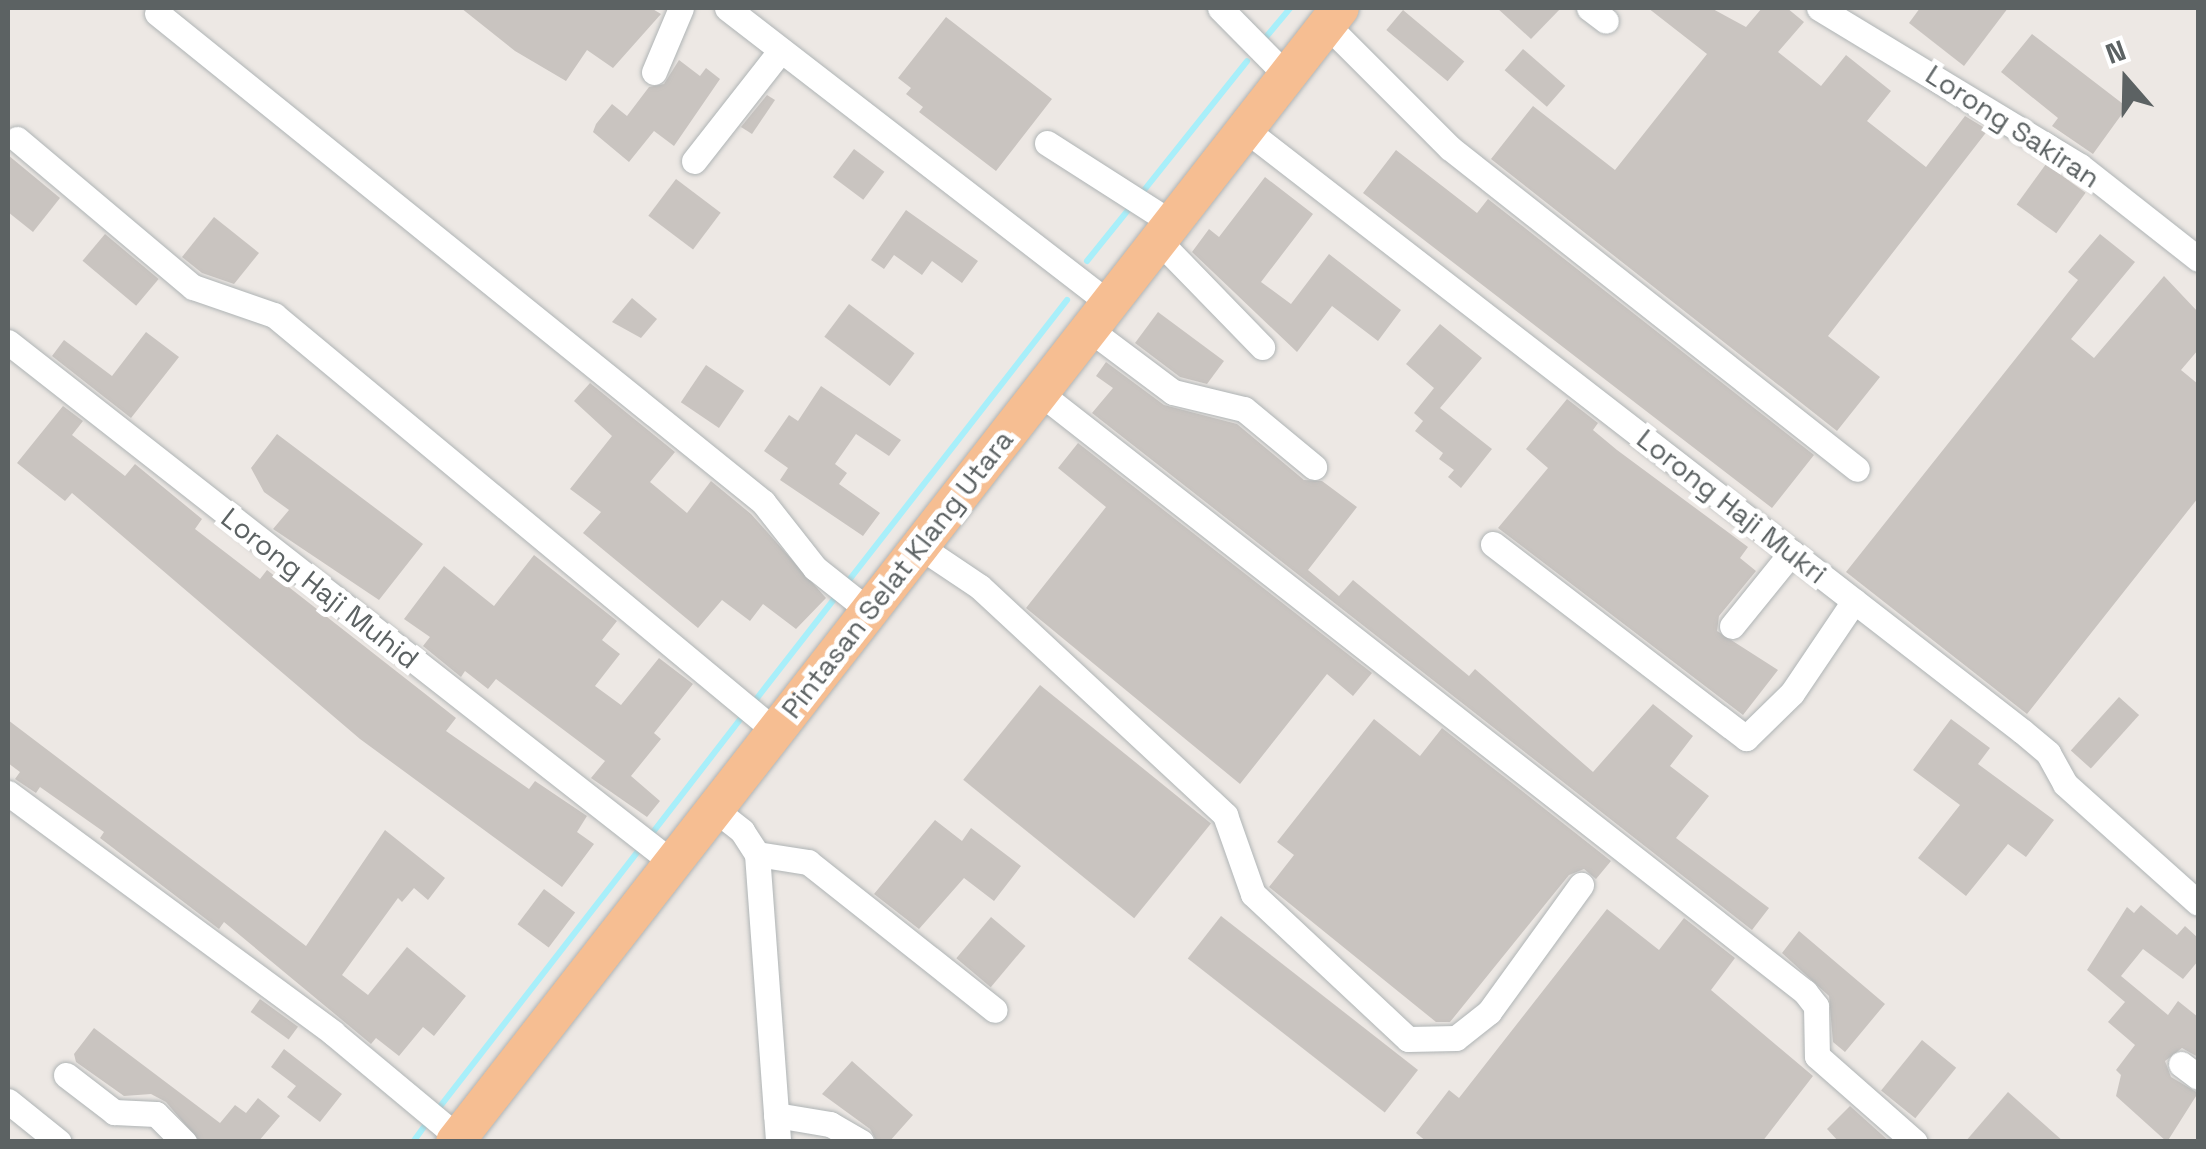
<!DOCTYPE html>
<style>
body{margin:0}
#map{position:relative;width:2206px;height:1149px;overflow:hidden;background:#ede8e4;font-family:"Space Grotesk",sans-serif}
div>[style]{position:absolute}
[style*='--x']{left:calc(var(--x)*1px);top:calc(var(--y)*1px);width:calc(var(--w)*1px);rotate:calc(var(--a)*1deg)}
.stream>*{height:6px;margin:-3px;padding:0 3px;transform-origin:3px;border-radius:3px;background:#a8effa}
.building>*{inset:0;background:#c9c4c0;transform-origin:0 0}
.roads{filter:drop-shadow(0 0 2px #afb4b5) drop-shadow(0 0 2px #afb4b5)}
.minor>*{height:25px;margin:-12.5px;padding:0 12.5px;transform-origin:12.5px;border-radius:12.5px;background:#fff}
.highway>*{height:38px;margin:-19px;padding:0 19px;transform-origin:19px;border-radius:19px;background:#f6be92}
span{translate:-50% -50%;white-space:nowrap;text-align:center;line-height:1.15;-webkit-text-stroke:10px #fff;paint-order:stroke}
.street-label{font-size:28px;color:#5c6263}
.frame{position:absolute;inset:0;border:10px solid #5c6263;pointer-events:none}
.north{position:absolute;left:2076px;top:30px;width:100px;height:100px;-webkit-text-stroke:8px #fff;paint-order:stroke;rotate:340deg;font-size:28px;font-weight:700;line-height:40px;text-align:center;color:#5c6263}
.north::after{content:'';display:block;margin:auto;width:35px;height:45px;background:#5c6263;clip-path:polygon(50% 0,100% 100%,50% 72%,0 100%)}
</style>
<div id="map">
<div class="stream">
<i style="--x:1266;--y:37;--w:38;--a:-50"></i>
<i style="--x:1141;--y:194;--w:170;--a:-51.4"></i>
<i style="--x:1087;--y:261;--w:73;--a:-51.1"></i>
<i style="--x:846;--y:584;--w:360;--a:-52.1"></i>
<i style="--x:754;--y:702;--w:137;--a:-52.1"></i>
<i style="--x:650;--y:836;--w:157;--a:-52.3"></i>
<i style="--x:435;--y:1113;--w:338;--a:-52.2"></i>
<i style="--x:413;--y:1142;--w:24;--a:-54"></i>
</div>
<div class="building">
<i style="clip-path:polygon(461px 8px,651px 8px,661px 14px,613px 68px,587px 50px,566px 81px,515px 51px)"></i>
<i style="clip-path:polygon(1497px 8px,1561px 8px,1531px 39px)"></i>
<i style="clip-path:polygon(1648px 8px,1711px 8px,1746px 27px,1762px 8px,1787px 8px,1804px 22px,1778px 52px,1821px 86px,1846px 55px,1891px 91px,1867px 121px,1926px 167px,1965px 116px,1988px 130px,1828px 336px,1880px 377px,1837px 431px,1491px 159px,1533px 106px,1615px 170px,1707px 54px)"></i>
<i style="clip-path:polygon(1920px 8px,2008px 8px,1964px 66px,1909px 23px)"></i>
<i style="left:1403px;top:10px;width:80px;height:26px;rotate:40deg"></i>
<i style="clip-path:polygon(946px 17px,1052px 99px,996px 171px,919px 112px,923px 107px,906px 94px,911px 88px,898px 78px)"></i>
<i style="clip-path:polygon(2032px 34px,2127px 107px,2093px 154px,2052px 126px,2058px 118px,2001px 72px)"></i>
<i style="left:1523px;top:49px;width:56px;height:28px;rotate:41deg"></i>
<i style="clip-path:polygon(679px 60px,700px 76px,706px 68px,720px 79px,674px 146px,654px 131px,629px 162px,593px 132px,596px 124px,612px 104px,627px 116px,649px 87px,664px 84px)"></i>
<i style="clip-path:polygon(767px 95px,775px 100px,752px 134px,741px 127px)"></i>
<i style="left:854px;top:149px;width:38px;height:35px;rotate:37deg"></i>
<i style="clip-path:polygon(1396px 150px,1477px 213px,1488px 199px,1814px 455px,1772px 508px,1363px 193px)"></i>
<i style="clip-path:polygon(8px 155px,60px 198px,33px 232px,8px 212px)"></i>
<i style="left:2046px;top:164px;width:49px;height:50px;rotate:36deg"></i>
<i style="clip-path:polygon(1265px 177px,1313px 214px,1261px 282px,1291px 304px,1329px 254px,1401px 310px,1378px 341px,1332px 306px,1297px 352px,1192px 252px,1209px 229px,1219px 237px)"></i>
<i style="left:676px;top:179px;width:56px;height:46px;rotate:37deg"></i>
<i style="clip-path:polygon(906px 210px,978px 261px,962px 283px,932px 261px,922px 275px,894px 255px,884px 269px,871px 260px)"></i>
<i style="clip-path:polygon(214px 217px,259px 253px,234px 284px,202px 273px,182px 257px)"></i>
<i style="left:105px;top:234px;width:70px;height:35px;rotate:40deg"></i>
<i style="clip-path:polygon(2100px 234px,2135px 262px,2071px 339px,2094px 358px,2164px 276px,2198px 312px,2198px 350px,2181px 370px,2198px 384px,2198px 498px,2027px 714px,1846px 572px,2078px 280px,2068px 272px)"></i>
<i style="clip-path:polygon(632px 298px,657px 319px,641px 338px,612px 322px)"></i>
<i style="left:849px;top:304px;width:82px;height:41px;rotate:37deg"></i>
<i style="clip-path:polygon(1158px 312px,1224px 361px,1207px 384px,1180px 377px,1135px 343px)"></i>
<i style="clip-path:polygon(1440px 324px,1482px 358px,1440px 408px,1492px 449px,1461px 488px,1448px 477px,1454px 470px,1439px 459px,1443px 453px,1415px 431px,1423px 421px,1414px 413px,1434px 388px,1406px 364px)"></i>
<i style="clip-path:polygon(146px 332px,179px 357px,131px 418px,52px 356px,64px 340px,112px 376px)"></i>
<i style="clip-path:polygon(1106px 362px,1164px 405px,1237px 424px,1304px 480px,1322px 481px,1357px 507px,1308px 570px,1339px 596px,1353px 580px,1469px 676px,1475px 669px,1593px 772px,1653px 704px,1693px 736px,1670px 766px,1709px 796px,1676px 838px,1769px 908px,1752px 930px,1092px 413px,1113px 388px,1096px 376px)"></i>
<i style="left:706px;top:365px;width:46px;height:45px;rotate:34deg"></i>
<i style="clip-path:polygon(590px 383px,675px 452px,650px 482px,687px 513px,711px 481px,751px 514px,826px 598px,796px 629px,763px 604px,750px 621px,722px 600px,698px 628px,583px 533px,601px 512px,570px 489px,612px 436px,574px 401px)"></i>
<i style="clip-path:polygon(821px 386px,901px 440px,889px 456px,856px 434px,835px 464px,847px 473px,839px 484px,880px 513px,863px 536px,780px 480px,788px 468px,764px 451px,789px 415px,798px 421px)"></i>
<i style="clip-path:polygon(1567px 399px,1598px 423px,1593px 430px,1617px 450px,1748px 547px,1740px 558px,1756px 571px,1719px 616px,1717px 631px,1778px 670px,1743px 715px,1498px 528px,1548px 468px,1526px 449px)"></i>
<i style="clip-path:polygon(63px 406px,83px 421px,72px 435px,125px 476px,135px 464px,202px 519px,195px 529px,260px 579px,267px 570px,456px 718px,446px 731px,529px 789px,535px 781px,587px 816px,577px 832px,594px 844px,562px 887px,360px 739px,72px 493px,65px 501px,17px 463px)"></i>
<i style="clip-path:polygon(277px 434px,423px 544px,379px 600px,273px 529px,289px 510px,264px 492px,251px 468px)"></i>
<i style="clip-path:polygon(1078px 443px,1372px 673px,1353px 696px,1327px 674px,1240px 784px,1026px 608px,1106px 507px,1058px 468px)"></i>
<i style="clip-path:polygon(534px 555px,617px 621px,602px 640px,620px 654px,595px 686px,621px 705px,659px 658px,693px 684px,654px 733px,661px 739px,631px 776px,660px 801px,647px 817px,591px 778px,605px 761px,496px 679px,488px 689px,465px 671px,461px 677px,423px 646px,430px 637px,404px 619px,444px 566px,494px 606px)"></i>
<i style="left:1040px;top:685px;width:220px;height:122px;rotate:39deg"></i>
<i style="left:2119px;top:697px;width:27px;height:72px;rotate:42deg"></i>
<i style="clip-path:polygon(1374px 719px,1420px 756px,1442px 728px,1611px 861px,1596px 879px,1584px 869px,1569px 875px,1450px 1022px,1436px 1022px,1269px 887px,1294px 855px,1277px 842px)"></i>
<i style="clip-path:polygon(1951px 719px,1990px 748px,1978px 764px,2054px 820px,2026px 857px,2008px 844px,1966px 896px,1918px 858px,1960px 805px,1913px 770px)"></i>
<i style="clip-path:polygon(8px 720px,306px 946px,385px 830px,445px 878px,428px 900px,414px 888px,402px 902px,398px 898px,342px 975px,368px 995px,407px 947px,466px 996px,434px 1036px,423px 1027px,399px 1056px,376px 1038px,371px 1044px,224px 922px,219px 929px,100px 838px,104px 832px,40px 787px,36px 793px,15px 779px,20px 772px,8px 763px)"></i>
<i style="clip-path:polygon(935px 820px,962px 841px,971px 828px,1021px 866px,994px 901px,964px 878px,919px 929px,874px 894px)"></i>
<i style="left:544px;top:889px;width:39px;height:44px;rotate:37deg"></i>
<i style="clip-path:polygon(2141px 905px,2177px 935px,2185px 926px,2198px 938px,2198px 961px,2183px 979px,2143px 949px,2121px 976px,2168px 1015px,2178px 1001px,2198px 1017px,2198px 1057px,2182px 1048px,2165px 1061px,2171px 1077px,2198px 1093px,2167px 1142px,2116px 1096px,2121px 1075px,2116px 1070px,2135px 1045px,2108px 1022px,2125px 1002px,2087px 970px,2127px 907px,2134px 913px)"></i>
<i style="clip-path:polygon(1607px 909px,1659px 950px,1684px 918px,1735px 958px,1711px 990px,1813px 1076px,1762px 1142px,1427px 1142px,1416px 1133px,1449px 1090px,1459px 1098px)"></i>
<i style="left:1221px;top:916px;width:250px;height:54px;rotate:38deg"></i>
<i style="left:991px;top:917px;width:45px;height:54px;rotate:40deg"></i>
<i style="clip-path:polygon(1799px 931px,1885px 1004px,1845px 1052px,1833px 1042px,1829px 996px,1782px 953px)"></i>
<i style="left:260px;top:999px;width:47px;height:16px;rotate:36deg"></i>
<i style="clip-path:polygon(94px 1028px,220px 1123px,235px 1105px,246px 1113px,258px 1098px,280px 1116px,258px 1142px,200px 1142px,166px 1102px,151px 1094px,124px 1096px,76px 1062px,74px 1054px)"></i>
<i style="left:1922px;top:1040px;width:44px;height:65px;rotate:39deg"></i>
<i style="clip-path:polygon(284px 1049px,342px 1094px,320px 1122px,287px 1097px,296px 1086px,271px 1067px)"></i>
<i style="clip-path:polygon(852px 1061px,913px 1115px,889px 1142px,877px 1142px,870px 1129px,822px 1094px)"></i>
<i style="clip-path:polygon(2008px 1092px,2064px 1142px,1965px 1142px)"></i>
<i style="clip-path:polygon(1850px 1106px,1890px 1142px,1839px 1142px,1827px 1129px)"></i>
</div>
<div class="roads">
<div class="minor">
<i style="--x:727;--y:8;--w:483;--a:37.7"></i>
<i style="--x:1220;--y:8;--w:95;--a:45.4"></i>
<i style="--x:1589;--y:8;--w:21;--a:37"></i>
<i style="--x:1819;--y:8;--w:305;--a:31.2"></i>
<i style="--x:2080;--y:166;--w:150;--a:38.2"></i>
<i style="--x:157;--y:13;--w:779;--a:38.9"></i>
<i style="--x:763;--y:502;--w:84;--a:51.8"></i>
<i style="--x:815;--y:568;--w:68;--a:38.4"></i>
<i style="--x:1327;--y:25;--w:174;--a:45"></i>
<i style="--x:1450;--y:148;--w:518;--a:38.26"></i>
<i style="--x:654;--y:72;--w:69;--a:-67.1"></i>
<i style="--x:1245;--y:129;--w:983;--a:37.77"></i>
<i style="--x:2022;--y:731;--w:34;--a:40"></i>
<i style="--x:2048;--y:753;--w:35;--a:61"></i>
<i style="--x:2065;--y:784;--w:178;--a:41.8"></i>
<i style="--x:17;--y:139;--w:230;--a:40.1"></i>
<i style="--x:193;--y:287;--w:86;--a:19.1"></i>
<i style="--x:274;--y:315;--w:650;--a:39.69"></i>
<i style="--x:1047;--y:143;--w:148;--a:32.6"></i>
<i style="--x:694;--y:161;--w:141;--a:-51.9"></i>
<i style="--x:1159;--y:241;--w:148;--a:45.8"></i>
<i style="--x:1089;--y:329;--w:105;--a:36.9"></i>
<i style="--x:1173;--y:392;--w:73;--a:13.5"></i>
<i style="--x:1244;--y:409;--w:91;--a:39.6"></i>
<i style="--x:8;--y:342;--w:845;--a:38.08"></i>
<i style="--x:1040;--y:393;--w:972;--a:38.06"></i>
<i style="--x:1805;--y:992;--w:18;--a:52"></i>
<i style="--x:1816;--y:1006;--w:50;--a:88.9"></i>
<i style="--x:1817;--y:1056;--w:130;--a:41.3"></i>
<i style="--x:1493;--y:544;--w:319;--a:37.5"></i>
<i style="--x:1746;--y:738;--w:64;--a:-44.4"></i>
<i style="--x:1792;--y:693;--w:111;--a:-56"></i>
<i style="--x:919;--y:546;--w:73;--a:33.9"></i>
<i style="--x:980;--y:587;--w:335;--a:42.9"></i>
<i style="--x:1225;--y:815;--w:84;--a:70.5"></i>
<i style="--x:1253;--y:894;--w:212;--a:43.1"></i>
<i style="--x:1408;--y:1039;--w:48;--a:-1.2"></i>
<i style="--x:1456;--y:1038;--w:42;--a:-38.2"></i>
<i style="--x:1489;--y:1012;--w:157;--a:-54.1"></i>
<i style="--x:1732;--y:626;--w:95;--a:-51"></i>
<i style="--x:8;--y:793;--w:404;--a:36.4"></i>
<i style="--x:333;--y:1033;--w:163;--a:39.8"></i>
<i style="--x:713;--y:808;--w:37;--a:38"></i>
<i style="--x:742;--y:831;--w:27;--a:57"></i>
<i style="--x:757;--y:854;--w:289;--a:85.8"></i>
<i style="--x:757;--y:854;--w:52;--a:8.9"></i>
<i style="--x:808;--y:862;--w:238;--a:38.4"></i>
<i style="--x:2181;--y:1064;--w:21;--a:37"></i>
<i style="--x:66;--y:1075;--w:61;--a:37.6"></i>
<i style="--x:114;--y:1112;--w:42;--a:2.7"></i>
<i style="--x:156;--y:1114;--w:40;--a:45"></i>
<i style="--x:8;--y:1101;--w:65;--a:38.8"></i>
<i style="--x:776;--y:1115;--w:55;--a:9.5"></i>
<i style="--x:830;--y:1124;--w:36;--a:30"></i>
</div>
<div class="highway">
<i style="--x:455;--y:1142;--w:1438;--a:-52.03"></i>
</div>
</div>
<div class="street-label">
<span style="left:2013px;top:126px;rotate:33deg">Lorong Sakiran</span>
<span style="left:1732px;top:506px;rotate:38deg">Lorong Haji Mukri</span>
<span style="left:897px;top:574px;rotate:-52deg">Pintasan Selat Klang Utara</span>
<span style="left:320px;top:588px;rotate:38deg">Lorong Haji Muhid</span>
</div>
<div class="frame"></div>
<div class="north">N</div>
</div>
